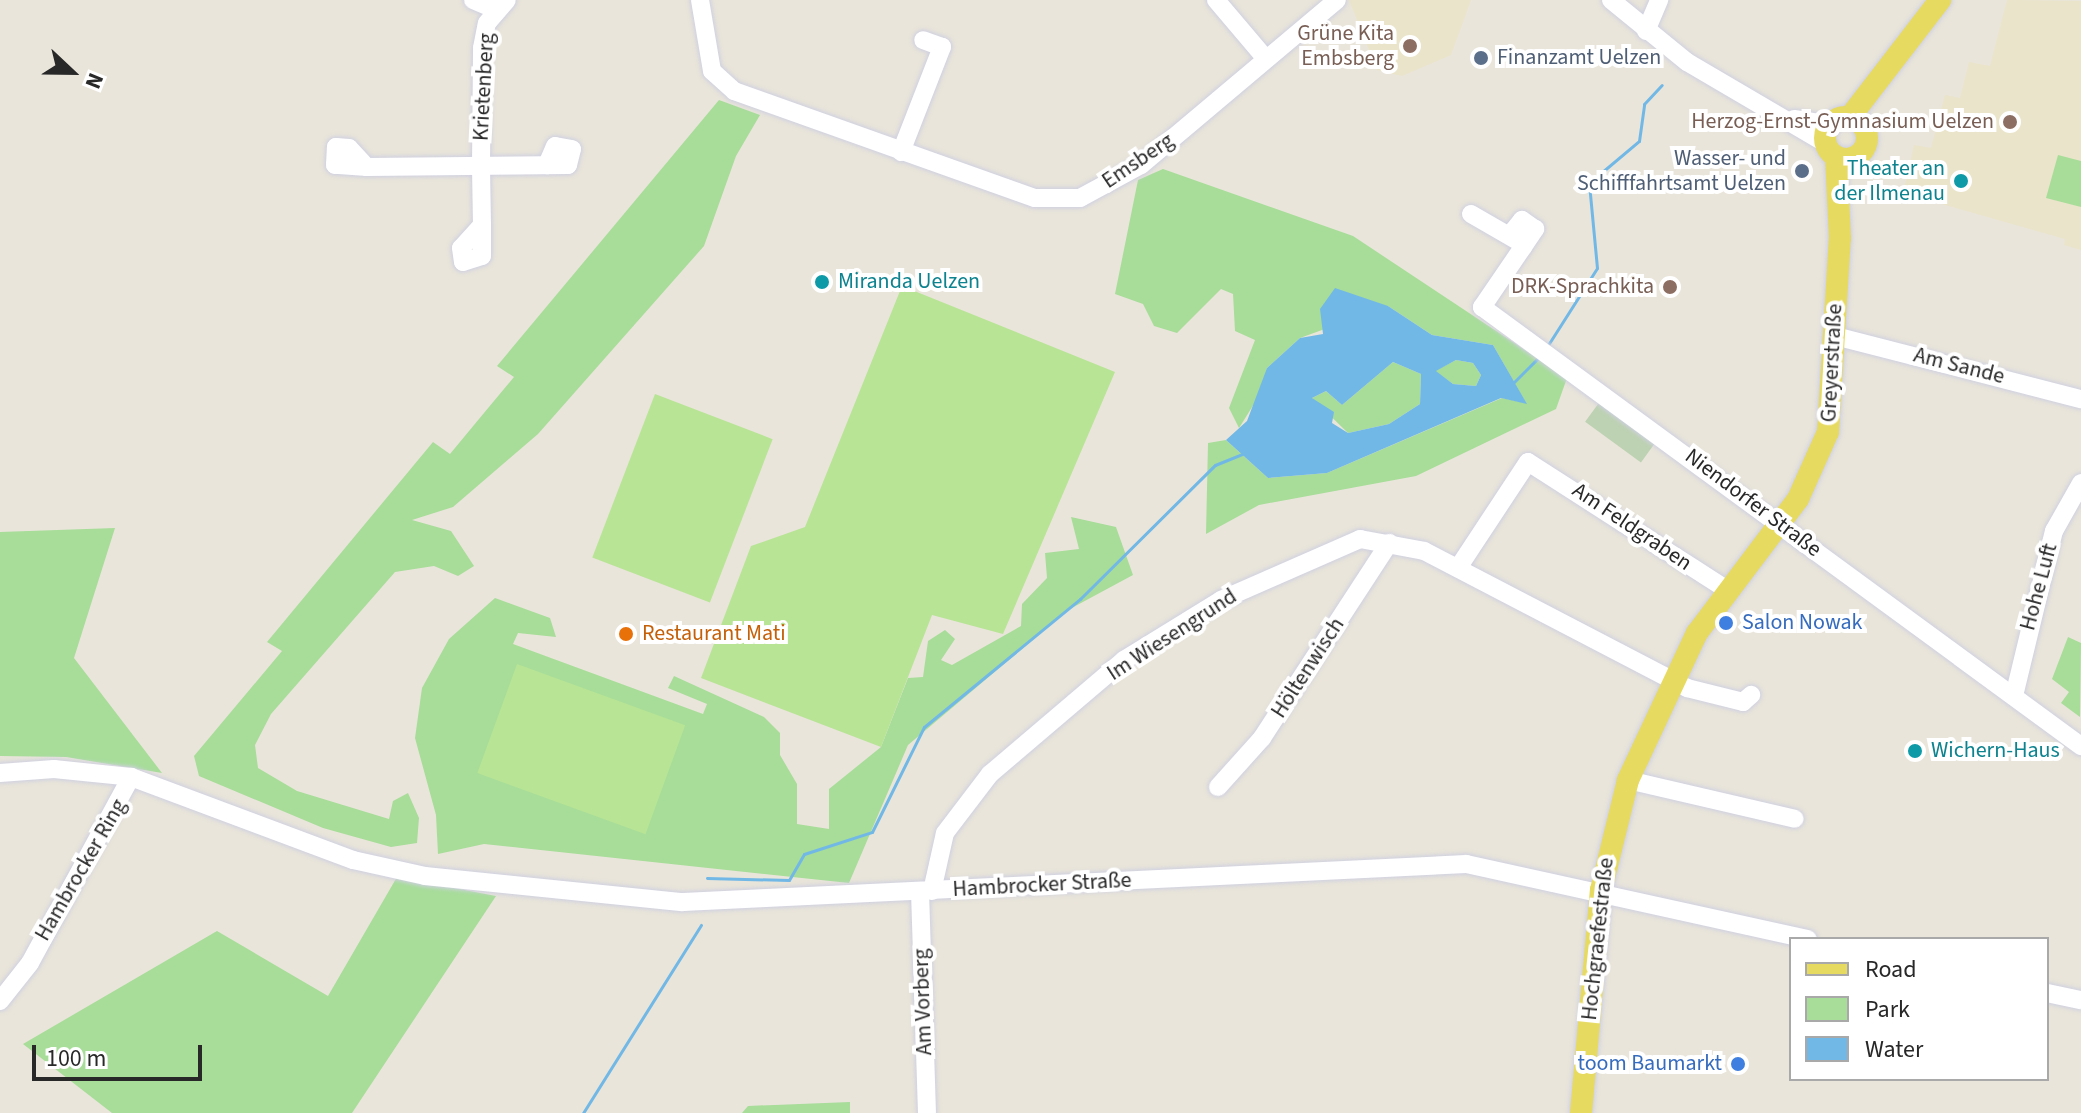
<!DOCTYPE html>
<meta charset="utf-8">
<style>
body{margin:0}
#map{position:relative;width:2081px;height:1113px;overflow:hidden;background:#e9e5da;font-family:"Source Sans 3",sans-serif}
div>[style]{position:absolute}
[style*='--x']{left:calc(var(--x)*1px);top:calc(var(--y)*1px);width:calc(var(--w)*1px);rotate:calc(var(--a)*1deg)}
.education>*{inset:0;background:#eae4ca}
.green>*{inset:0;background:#a7dd99}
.cemetery>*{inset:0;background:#bdd2b2;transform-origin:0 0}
.pitch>*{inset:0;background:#b8e495;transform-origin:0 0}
.water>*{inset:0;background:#72b8e6}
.stream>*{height:3px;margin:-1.5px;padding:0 1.5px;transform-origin:1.5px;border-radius:1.5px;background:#72b8e6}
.roads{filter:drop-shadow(0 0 2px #cfd0e0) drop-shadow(0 0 2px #cfd0e0)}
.minor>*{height:18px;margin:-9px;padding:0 9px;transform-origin:9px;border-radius:9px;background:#fff}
.major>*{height:22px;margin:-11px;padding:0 11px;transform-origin:11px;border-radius:11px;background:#e7da61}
.major>.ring{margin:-11px;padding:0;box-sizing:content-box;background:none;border:22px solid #e7da61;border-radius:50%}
.dots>*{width:22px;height:22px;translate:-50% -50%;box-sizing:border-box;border:4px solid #fff;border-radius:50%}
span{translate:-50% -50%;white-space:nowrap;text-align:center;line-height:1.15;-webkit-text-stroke:8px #fff;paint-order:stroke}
.education-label{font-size:22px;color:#785e54}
.right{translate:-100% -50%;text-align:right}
.service-label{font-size:22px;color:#4e5e75}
.left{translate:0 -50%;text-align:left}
.street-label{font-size:22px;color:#282828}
.culture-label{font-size:22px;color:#0d838f}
.shop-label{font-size:22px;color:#366cbe}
.food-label{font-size:22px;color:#c56008}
.legend{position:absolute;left:1789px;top:937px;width:260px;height:144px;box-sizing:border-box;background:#fff;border:2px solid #a9a9a9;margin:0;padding:10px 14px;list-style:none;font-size:24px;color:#282828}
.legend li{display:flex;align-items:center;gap:16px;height:40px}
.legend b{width:40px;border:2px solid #a9a9a9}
.north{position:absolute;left:32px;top:32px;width:80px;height:80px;-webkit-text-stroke:6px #fff;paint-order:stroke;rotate:112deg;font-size:22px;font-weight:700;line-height:32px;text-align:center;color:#282828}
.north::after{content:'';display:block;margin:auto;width:28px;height:36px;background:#282828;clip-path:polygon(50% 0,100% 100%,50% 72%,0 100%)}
.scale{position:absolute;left:32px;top:1045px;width:170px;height:36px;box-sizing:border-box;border:4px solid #282828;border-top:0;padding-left:10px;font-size:24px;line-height:28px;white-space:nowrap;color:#282828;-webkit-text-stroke:6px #fff;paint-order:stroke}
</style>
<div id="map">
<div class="education">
<i style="clip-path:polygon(1349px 0,1471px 0,1451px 55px,1402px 76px,1377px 70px)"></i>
<i style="clip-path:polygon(2007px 0,2081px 1px,2081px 250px,2064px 245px,2065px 239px,1903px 193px,1914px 145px,1931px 148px,1945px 95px,1960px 98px,1969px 62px,1990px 66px)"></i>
</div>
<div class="green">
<i style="clip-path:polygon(719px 100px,760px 115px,736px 156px,704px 246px,538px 434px,453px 507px,412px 520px,451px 531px,474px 566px,458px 576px,434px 566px,395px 572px,271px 714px,255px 745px,258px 768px,297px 791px,389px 819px,393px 801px,408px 793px,419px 818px,417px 843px,391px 847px,323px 828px,199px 776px,194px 756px,282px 651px,267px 642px,433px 442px,450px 454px,474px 425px,514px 377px,497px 366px)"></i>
<i style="clip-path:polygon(2058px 155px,2081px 161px,2081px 207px,2046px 198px)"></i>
<i style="clip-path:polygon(1163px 169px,1353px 236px,1567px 378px,1556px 409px,1416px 476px,1259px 505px,1206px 534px,1208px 443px,1226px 440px,1268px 478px,1327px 473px,1502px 398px,1526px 403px,1493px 345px,1432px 335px,1388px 306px,1300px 338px,1267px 368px,1264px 388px,1239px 428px,1229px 408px,1255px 340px,1235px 331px,1233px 294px,1221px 289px,1177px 333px,1154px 326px,1143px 304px,1115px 294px,1138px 180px)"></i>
<i style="clip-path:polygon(1456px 360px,1473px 363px,1481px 375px,1476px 386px,1453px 384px,1435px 371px)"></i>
<i style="clip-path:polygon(1393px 362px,1421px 374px,1420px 404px,1389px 424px,1348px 433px,1312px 398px,1326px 391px,1342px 405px)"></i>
<i style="clip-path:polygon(1071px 517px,1116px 527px,1133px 575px,1068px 610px,908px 745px,849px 883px,484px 844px,438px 854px,436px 815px,415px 738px,422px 688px,449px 639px,495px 598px,550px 618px,556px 637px,518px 633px,513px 644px,703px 714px,707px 704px,668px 688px,674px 676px,764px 717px,780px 733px,780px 755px,797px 784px,797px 824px,829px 829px,829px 789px,881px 747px,908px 678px,923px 677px,928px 641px,945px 630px,955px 639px,941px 660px,952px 665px,1021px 626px,1022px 604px,1047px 578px,1045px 553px,1079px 549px)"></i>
<i style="clip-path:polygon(115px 528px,74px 658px,162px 773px,66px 757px,0 756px,0 532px)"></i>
<i style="clip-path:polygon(2068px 637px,2081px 643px,2080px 717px,2061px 703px,2069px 692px,2052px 679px)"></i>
<i style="clip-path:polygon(397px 877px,496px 896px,352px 1113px,112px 1113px,23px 1044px,217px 931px,328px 996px)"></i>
<i style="clip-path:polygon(850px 1102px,850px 1113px,742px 1113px,748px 1106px)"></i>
</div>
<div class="cemetery">
<i style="left:1601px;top:400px;width:69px;height:27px;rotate:36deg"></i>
</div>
<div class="pitch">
<i style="clip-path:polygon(902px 286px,1115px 372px,1003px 634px,932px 615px,881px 747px,701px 678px,751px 546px,805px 527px)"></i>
<i style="left:655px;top:394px;width:126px;height:175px;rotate:21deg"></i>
<i style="left:517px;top:664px;width:179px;height:116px;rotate:20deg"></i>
</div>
<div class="water">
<i style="clip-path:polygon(evenodd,1335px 288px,1388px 306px,1432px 335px,1493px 345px,1527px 404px,1501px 398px,1327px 473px,1268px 478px,1226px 440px,1247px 421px,1267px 368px,1300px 338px,1323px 334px,1320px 309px,1335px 288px,1456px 360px,1473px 363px,1481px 375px,1476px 386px,1453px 384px,1436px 371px,1456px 360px,1335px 288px,1393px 362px,1421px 374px,1420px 404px,1389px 424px,1348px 433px,1332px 423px,1334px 412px,1312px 398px,1326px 391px,1342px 405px,1393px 362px)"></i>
</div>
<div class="stream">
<i style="--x:1548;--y:345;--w:91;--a:-57.5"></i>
<i style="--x:1597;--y:268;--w:85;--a:-95.4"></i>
<i style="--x:1589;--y:183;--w:65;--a:-40"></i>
<i style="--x:1639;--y:141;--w:37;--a:-82"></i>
<i style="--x:1644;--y:104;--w:26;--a:-47"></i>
<i style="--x:1513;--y:383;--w:37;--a:-45"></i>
<i style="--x:707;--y:878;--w:82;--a:1.4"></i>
<i style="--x:789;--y:880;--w:30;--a:-60"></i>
<i style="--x:804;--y:854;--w:71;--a:-17.9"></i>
<i style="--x:872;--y:832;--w:117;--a:-63.7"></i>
<i style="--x:924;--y:727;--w:202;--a:-39.4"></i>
<i style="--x:1080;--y:599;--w:190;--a:-44.8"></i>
<i style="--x:1215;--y:465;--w:31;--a:-22"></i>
<i style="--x:583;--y:1113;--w:222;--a:-57.9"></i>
</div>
<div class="roads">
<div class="minor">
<i style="--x:473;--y:0;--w:25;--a:23"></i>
<i style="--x:700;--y:0;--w:72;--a:80.4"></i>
<i style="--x:712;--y:71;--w:30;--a:42"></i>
<i style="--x:734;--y:91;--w:319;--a:19.6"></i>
<i style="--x:1035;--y:198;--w:45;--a:0"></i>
<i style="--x:1080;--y:198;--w:69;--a:-28.4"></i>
<i style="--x:1141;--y:165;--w:256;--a:-40.1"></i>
<i style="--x:1216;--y:0;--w:77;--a:49.7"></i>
<i style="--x:1611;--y:0;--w:98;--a:39.2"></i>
<i style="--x:1687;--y:62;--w:160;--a:30.4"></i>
<i style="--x:1646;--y:31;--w:34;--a:-67"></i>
<i style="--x:1794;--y:119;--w:36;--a:9"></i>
<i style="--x:901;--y:152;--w:113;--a:-68.7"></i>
<i style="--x:942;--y:47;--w:20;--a:-160"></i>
<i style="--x:367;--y:167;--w:32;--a:-176"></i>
<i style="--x:335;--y:165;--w:18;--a:-87"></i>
<i style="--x:336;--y:147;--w:13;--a:4"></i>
<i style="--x:349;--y:148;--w:26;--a:47"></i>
<i style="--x:367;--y:167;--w:201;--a:-0.6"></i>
<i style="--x:568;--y:165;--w:16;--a:-76"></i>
<i style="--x:572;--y:149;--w:17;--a:-170"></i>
<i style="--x:555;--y:146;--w:21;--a:113"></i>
<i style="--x:1471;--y:214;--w:52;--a:30"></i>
<i style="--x:482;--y:225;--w:31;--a:132"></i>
<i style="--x:461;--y:248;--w:14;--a:82"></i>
<i style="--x:463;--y:262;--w:20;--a:-18"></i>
<i style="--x:482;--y:256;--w:31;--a:-90"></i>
<i style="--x:482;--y:225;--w:58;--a:-91"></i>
<i style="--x:481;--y:167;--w:119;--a:-89.5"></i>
<i style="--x:482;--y:48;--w:25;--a:-79"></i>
<i style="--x:487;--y:23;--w:30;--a:-49"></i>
<i style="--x:1523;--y:247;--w:22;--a:-56"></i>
<i style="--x:1535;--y:229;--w:16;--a:-145"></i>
<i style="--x:1522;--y:220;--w:14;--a:129"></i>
<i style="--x:1513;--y:231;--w:19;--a:58"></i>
<i style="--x:1523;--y:247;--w:73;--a:124.3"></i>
<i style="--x:1482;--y:307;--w:743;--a:36.24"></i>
<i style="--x:1835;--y:336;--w:254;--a:14.4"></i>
<i style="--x:1458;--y:568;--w:127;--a:-56.6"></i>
<i style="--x:1528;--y:462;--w:237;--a:32.7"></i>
<i style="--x:2014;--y:696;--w:170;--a:-76.4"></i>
<i style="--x:2054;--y:531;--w:55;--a:-60.6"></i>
<i style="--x:0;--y:773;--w:54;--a:-4.2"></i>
<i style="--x:54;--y:769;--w:77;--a:5.9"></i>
<i style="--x:131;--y:777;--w:237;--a:20.5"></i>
<i style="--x:353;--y:860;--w:74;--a:12.5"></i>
<i style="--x:425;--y:876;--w:259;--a:5.8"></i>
<i style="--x:683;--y:902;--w:784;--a:-2.78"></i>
<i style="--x:1466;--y:864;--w:350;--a:12.4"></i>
<i style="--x:1628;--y:780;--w:171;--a:13.1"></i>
<i style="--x:1218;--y:787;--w:66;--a:-48.1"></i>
<i style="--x:1262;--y:738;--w:233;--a:-56.9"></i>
<i style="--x:920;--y:891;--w:222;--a:88.2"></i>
<i style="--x:932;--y:891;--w:59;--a:-77.4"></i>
<i style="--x:945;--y:833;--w:74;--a:-52.7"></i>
<i style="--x:990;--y:774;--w:176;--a:-40.4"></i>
<i style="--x:1124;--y:660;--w:114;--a:-31.7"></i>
<i style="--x:1221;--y:600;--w:152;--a:-23.7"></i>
<i style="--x:1360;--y:539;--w:65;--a:10.6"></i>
<i style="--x:1424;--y:551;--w:297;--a:27.5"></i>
<i style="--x:1687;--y:688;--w:58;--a:14"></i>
<i style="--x:1743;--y:702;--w:11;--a:-41"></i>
<i style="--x:2047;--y:993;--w:35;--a:12"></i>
<i style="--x:0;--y:1001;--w:48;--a:-51.7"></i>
<i style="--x:30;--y:963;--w:212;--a:-61.5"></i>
</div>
<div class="major">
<i style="--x:1850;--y:117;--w:148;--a:-52.4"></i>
<i class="ring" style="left:1825px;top:117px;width:20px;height:20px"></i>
<i style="--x:1581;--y:1113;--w:224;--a:-84.9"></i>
<i style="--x:1601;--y:890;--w:113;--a:-76.2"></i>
<i style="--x:1628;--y:780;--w:162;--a:-64.9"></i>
<i style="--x:1697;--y:633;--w:168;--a:-53"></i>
<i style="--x:1798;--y:499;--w:73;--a:-65.9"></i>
<i style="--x:1828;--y:432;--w:194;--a:-86.5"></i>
<i style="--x:1840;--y:238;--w:81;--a:-92.8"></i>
</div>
</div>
<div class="dots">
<i style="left:1410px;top:46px;background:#8d6e63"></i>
<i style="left:1481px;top:58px;background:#5c6f8a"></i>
<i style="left:2010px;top:122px;background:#8d6e63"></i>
<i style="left:1802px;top:171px;background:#5c6f8a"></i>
<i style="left:1961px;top:181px;background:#0f9aa8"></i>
<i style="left:822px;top:282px;background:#0f9aa8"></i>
<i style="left:1670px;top:287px;background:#8d6e63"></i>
<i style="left:1726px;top:623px;background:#3f7fe0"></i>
<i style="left:626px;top:634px;background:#e8710a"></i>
<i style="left:1915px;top:751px;background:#0f9aa8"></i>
<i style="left:1738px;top:1064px;background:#3f7fe0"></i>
</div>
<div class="education-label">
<span class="right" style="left:1394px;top:46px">Grüne Kita<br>Embsberg</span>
<span class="right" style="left:1994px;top:122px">Herzog-Ernst-Gymnasium Uelzen</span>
<span class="right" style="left:1654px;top:287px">DRK-Sprachkita</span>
</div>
<div class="service-label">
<span class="left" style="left:1497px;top:58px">Finanzamt Uelzen</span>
<span class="right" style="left:1786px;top:171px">Wasser- und<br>Schifffahrtsamt Uelzen</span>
</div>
<div class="street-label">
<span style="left:484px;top:87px;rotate:-87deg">Krietenberg</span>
<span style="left:1138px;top:161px;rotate:-34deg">Emsberg</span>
<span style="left:1832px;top:363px;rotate:-87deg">Greyerstraße</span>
<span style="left:1959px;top:366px;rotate:14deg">Am Sande</span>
<span style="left:1753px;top:503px;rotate:37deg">Niendorfer Straße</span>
<span style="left:1632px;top:527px;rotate:34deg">Am Feldgraben</span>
<span style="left:2039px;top:587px;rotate:-75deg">Hohe Luft</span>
<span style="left:1172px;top:635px;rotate:-33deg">Im Wiesengrund</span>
<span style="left:1308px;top:668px;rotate:-57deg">Höltenwisch</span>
<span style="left:81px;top:870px;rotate:-60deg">Hambrocker Ring</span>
<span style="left:1042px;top:885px;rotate:-3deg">Hambrocker Straße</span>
<span style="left:1598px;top:939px;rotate:-84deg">Hochgraefestraße</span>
<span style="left:923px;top:1002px;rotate:-92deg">Am Vorberg</span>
</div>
<div class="culture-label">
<span class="right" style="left:1945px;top:181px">Theater an<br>der Ilmenau</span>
<span class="left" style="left:838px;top:282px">Miranda Uelzen</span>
<span class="left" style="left:1931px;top:751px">Wichern-Haus</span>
</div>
<div class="shop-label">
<span class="left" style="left:1742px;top:623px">Salon Nowak</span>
<span class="right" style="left:1722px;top:1064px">toom Baumarkt</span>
</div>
<div class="food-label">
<span class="left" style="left:642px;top:634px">Restaurant Mati</span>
</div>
<ul class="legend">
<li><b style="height:10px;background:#e7da61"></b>Road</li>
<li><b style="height:22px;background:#a7dd99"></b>Park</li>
<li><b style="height:22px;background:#72b8e6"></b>Water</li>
</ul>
<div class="north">N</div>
<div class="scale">100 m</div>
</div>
